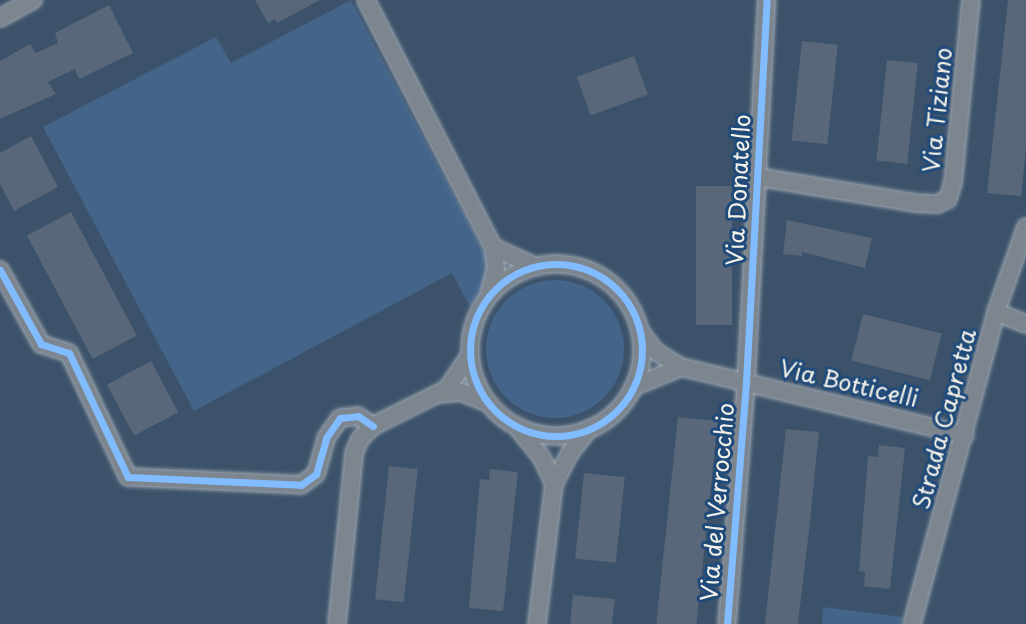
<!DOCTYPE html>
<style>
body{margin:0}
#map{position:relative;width:1026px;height:624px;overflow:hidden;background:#3c526a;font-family:"Playpen Sans",sans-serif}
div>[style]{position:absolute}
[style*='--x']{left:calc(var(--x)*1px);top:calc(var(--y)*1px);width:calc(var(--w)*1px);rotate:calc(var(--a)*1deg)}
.green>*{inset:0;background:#446589}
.round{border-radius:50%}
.building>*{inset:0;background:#586779;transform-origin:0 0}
.roads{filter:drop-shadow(0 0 2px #9fa8b2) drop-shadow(0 0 2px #9fa8b2)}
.street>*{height:16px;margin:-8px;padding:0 8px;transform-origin:8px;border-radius:8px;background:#7d868e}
.street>.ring{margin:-8px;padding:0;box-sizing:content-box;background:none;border:16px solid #7d868e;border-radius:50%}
.cycleway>*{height:7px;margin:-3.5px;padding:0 3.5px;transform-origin:3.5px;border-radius:3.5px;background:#80bcff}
.cycleway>.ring{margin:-3.5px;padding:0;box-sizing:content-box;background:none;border:7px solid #80bcff;border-radius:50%}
span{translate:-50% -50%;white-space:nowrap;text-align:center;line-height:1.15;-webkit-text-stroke:6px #1f4a7a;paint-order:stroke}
.street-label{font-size:23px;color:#f4f1e8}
</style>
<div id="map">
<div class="green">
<i style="clip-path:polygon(351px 0,484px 252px,488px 264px,485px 284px,470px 307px,452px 273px,194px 411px,43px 127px,216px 37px,231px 63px)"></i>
<i class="round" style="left:486px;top:280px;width:138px;height:138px"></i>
<i style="clip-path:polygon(823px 607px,903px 617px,901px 624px,822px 624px)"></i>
</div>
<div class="building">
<i style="clip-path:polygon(255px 0,320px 0,277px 23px,275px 19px,268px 23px)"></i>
<i style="clip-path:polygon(1008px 0,1026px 0,1026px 148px,1021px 196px,987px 193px)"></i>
<i style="clip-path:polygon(109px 5px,133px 53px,79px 79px,75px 69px,48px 82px,56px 94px,0 119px,0 61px,30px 44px,36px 53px,58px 43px,55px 33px)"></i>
<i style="left:802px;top:41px;width:36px;height:100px;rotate:6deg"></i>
<i style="left:634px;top:56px;width:41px;height:61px;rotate:70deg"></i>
<i style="left:887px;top:60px;width:31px;height:101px;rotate:6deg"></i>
<i style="clip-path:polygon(31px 136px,58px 187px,14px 211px,0 184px,0 153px)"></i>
<i style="left:696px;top:186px;width:36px;height:139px"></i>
<i style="left:71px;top:212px;width:140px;height:50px;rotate:62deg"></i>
<i style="clip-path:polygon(787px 220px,872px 238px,865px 268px,802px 252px,802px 256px,783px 254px)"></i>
<i style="left:863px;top:314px;width:81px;height:48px;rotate:14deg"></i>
<i style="left:151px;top:361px;width:58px;height:50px;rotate:62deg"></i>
<i style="left:678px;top:417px;width:40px;height:208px;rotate:6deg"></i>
<i style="clip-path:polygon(786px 429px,819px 432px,809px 530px,798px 624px,765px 624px)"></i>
<i style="clip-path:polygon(879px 445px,905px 448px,890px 589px,864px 586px,865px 572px,859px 571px,868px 456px,878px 457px)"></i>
<i style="left:389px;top:466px;width:29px;height:134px;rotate:6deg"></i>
<i style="clip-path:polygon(490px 469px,518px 472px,503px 611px,469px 608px,480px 479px,489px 480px)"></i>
<i style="left:584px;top:473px;width:41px;height:86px;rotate:6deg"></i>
<i style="clip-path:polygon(573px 595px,615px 599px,612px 624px,570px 624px)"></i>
</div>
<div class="roads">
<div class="street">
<i style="--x:366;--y:0;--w:278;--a:62.8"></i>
<i style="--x:493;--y:247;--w:21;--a:82"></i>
<i style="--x:496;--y:268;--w:27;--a:105"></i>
<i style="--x:0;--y:18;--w:38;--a:-29"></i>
<i style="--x:758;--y:177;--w:159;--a:9.4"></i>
<i style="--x:915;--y:203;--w:22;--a:3"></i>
<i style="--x:937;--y:204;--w:12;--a:-24"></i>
<i style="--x:948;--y:199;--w:17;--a:-73"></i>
<i style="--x:953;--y:183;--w:184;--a:-84.4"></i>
<i style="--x:493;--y:247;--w:47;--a:24.9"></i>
<i class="ring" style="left:470px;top:264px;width:156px;height:156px"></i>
<i style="--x:0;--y:270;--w:85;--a:61"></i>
<i style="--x:41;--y:344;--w:29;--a:18"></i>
<i style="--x:69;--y:353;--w:137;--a:64.6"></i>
<i style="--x:128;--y:477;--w:173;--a:2.6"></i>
<i style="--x:301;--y:485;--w:19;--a:-36"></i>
<i style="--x:316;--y:474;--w:37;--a:-74"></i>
<i style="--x:326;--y:438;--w:24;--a:-55"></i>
<i style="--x:340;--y:418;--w:18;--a:-6"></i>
<i style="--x:358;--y:416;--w:18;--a:34"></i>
<i style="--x:996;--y:312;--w:32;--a:22"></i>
<i style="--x:640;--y:331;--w:25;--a:53"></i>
<i style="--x:655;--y:351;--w:31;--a:32"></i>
<i style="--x:681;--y:367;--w:292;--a:13.5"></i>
<i style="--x:633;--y:387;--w:52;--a:-22.6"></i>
<i style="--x:439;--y:394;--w:22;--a:-5"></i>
<i style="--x:461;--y:392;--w:27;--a:22"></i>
<i style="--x:517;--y:427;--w:40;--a:51"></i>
<i style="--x:542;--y:458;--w:29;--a:65"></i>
<i style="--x:337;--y:624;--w:172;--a:-84.3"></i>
<i style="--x:354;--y:453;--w:15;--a:-67"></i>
<i style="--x:360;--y:439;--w:18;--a:-45"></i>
<i style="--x:373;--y:426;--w:83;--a:-26.6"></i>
<i style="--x:447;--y:389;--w:41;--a:-55.9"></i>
<i style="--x:537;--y:624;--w:141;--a:-83.1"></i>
<i style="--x:554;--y:484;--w:35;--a:-63"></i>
<i style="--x:570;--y:453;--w:31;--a:-52"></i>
<i style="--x:727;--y:624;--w:243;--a:-85.5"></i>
<i style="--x:746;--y:382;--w:383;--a:-86.9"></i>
<i style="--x:912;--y:624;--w:323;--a:-74.9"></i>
<i style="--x:996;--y:312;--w:90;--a:-70.6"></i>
</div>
</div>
<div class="cycleway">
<i class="ring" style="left:470px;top:264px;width:165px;height:165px"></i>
<i style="--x:0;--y:270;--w:85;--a:61"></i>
<i style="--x:41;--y:344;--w:29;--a:18"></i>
<i style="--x:69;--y:353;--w:137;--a:64.6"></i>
<i style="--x:128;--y:477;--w:173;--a:2.6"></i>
<i style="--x:301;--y:485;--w:19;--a:-36"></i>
<i style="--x:316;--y:474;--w:37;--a:-74"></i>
<i style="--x:326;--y:438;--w:24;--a:-55"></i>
<i style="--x:340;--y:418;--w:18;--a:-6"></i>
<i style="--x:358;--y:416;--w:18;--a:34"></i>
<i style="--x:727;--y:624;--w:243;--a:-85.5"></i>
<i style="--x:746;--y:382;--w:383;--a:-86.9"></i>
</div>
<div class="street-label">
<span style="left:937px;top:110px;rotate:-84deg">Via Tiziano</span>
<span style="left:738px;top:190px;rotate:-87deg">Via Donatello</span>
<span style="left:849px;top:383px;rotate:13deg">Via Botticelli</span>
<span style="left:944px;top:419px;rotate:-75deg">Strada Capretta</span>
<span style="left:717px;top:502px;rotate:-85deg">Via del Verrocchio</span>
</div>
</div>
